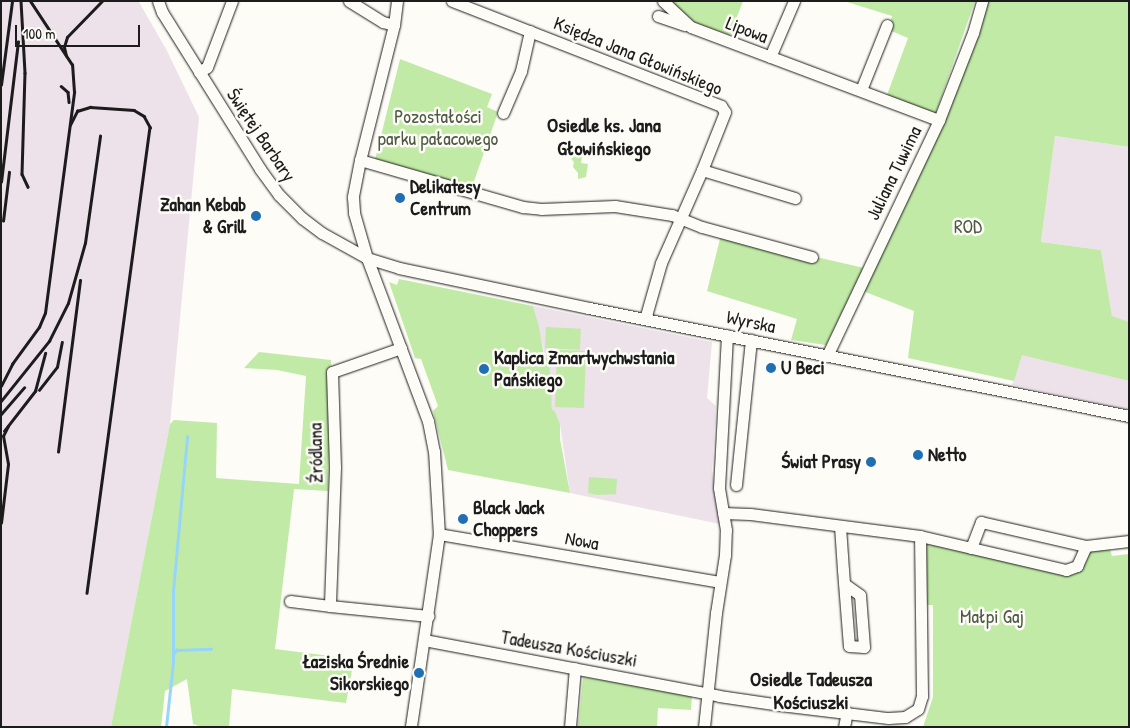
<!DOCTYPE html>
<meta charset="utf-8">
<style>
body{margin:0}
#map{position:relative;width:1130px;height:728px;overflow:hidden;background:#fdfcf7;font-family:"Patrick Hand",sans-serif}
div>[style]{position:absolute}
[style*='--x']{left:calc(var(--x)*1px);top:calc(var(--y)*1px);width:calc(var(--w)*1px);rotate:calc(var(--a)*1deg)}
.built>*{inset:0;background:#ede1ea}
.green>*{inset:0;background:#c1eaa6;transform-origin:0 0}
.stream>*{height:2.5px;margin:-1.25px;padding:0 1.25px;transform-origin:1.25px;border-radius:1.25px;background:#97d6f9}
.roads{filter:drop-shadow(0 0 1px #1c1c1c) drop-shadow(0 0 1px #1c1c1c)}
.minor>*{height:11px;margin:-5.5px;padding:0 5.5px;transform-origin:5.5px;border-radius:5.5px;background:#fdfcf7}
.rail>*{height:2.5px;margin:-1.25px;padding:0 1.25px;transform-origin:1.25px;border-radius:1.25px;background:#1c1c1c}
.dots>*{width:14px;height:14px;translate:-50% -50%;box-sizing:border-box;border:2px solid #fdfcf7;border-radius:50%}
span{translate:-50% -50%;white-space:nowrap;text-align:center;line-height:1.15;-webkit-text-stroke:5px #fdfcf7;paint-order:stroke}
.street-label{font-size:19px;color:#1c1c1c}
.park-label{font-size:19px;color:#4e5a45}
.poi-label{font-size:19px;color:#1c1c1c;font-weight:700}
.left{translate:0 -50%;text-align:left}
.right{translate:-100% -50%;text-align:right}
.neighbourhood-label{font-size:20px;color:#1c1c1c;font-weight:700}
.frame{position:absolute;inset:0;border:2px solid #1c1c1c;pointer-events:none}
.scale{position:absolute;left:15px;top:25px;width:125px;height:22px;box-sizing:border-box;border:2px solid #1c1c1c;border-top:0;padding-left:6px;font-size:15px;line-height:18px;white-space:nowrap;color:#1c1c1c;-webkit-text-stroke:4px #fdfcf7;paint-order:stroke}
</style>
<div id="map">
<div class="built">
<i style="clip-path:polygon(1px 1px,139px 2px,166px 49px,199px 117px,170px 424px,111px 727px,1px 727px)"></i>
<i style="clip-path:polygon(1055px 136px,1129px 147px,1129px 322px,1112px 317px,1101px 250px,1041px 242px)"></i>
<i style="clip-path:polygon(533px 306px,712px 342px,707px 398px,716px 406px,712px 471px,720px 524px,570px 493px,560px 424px,555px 411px,552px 411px,549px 372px)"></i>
<i style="clip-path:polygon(1022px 354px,1129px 381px,1129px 410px,1012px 385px)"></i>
</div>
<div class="green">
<i style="clip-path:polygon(668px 1px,743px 1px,730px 35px,674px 16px)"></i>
<i style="clip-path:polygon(844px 1px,975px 1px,935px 115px,887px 95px,908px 38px,889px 30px,892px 16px)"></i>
<i style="clip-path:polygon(983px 1px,1129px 1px,1129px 147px,1055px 136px,1041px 242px,1101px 250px,1112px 316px,1129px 322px,1129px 381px,1022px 355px,1014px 381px,908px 358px,914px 311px,863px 291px)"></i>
<i style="clip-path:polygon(400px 59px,492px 94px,487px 107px,498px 112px,471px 190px,375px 160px)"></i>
<i style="clip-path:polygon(578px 153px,582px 156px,581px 163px,588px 164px,586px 177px,578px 179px,578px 173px,573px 167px,574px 162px,571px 159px)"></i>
<i style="clip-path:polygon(721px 235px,864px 268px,826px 345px,791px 340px,797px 319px,707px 291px)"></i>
<i style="clip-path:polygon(399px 279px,533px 306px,539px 327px,544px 356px,547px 358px,550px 371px,552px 410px,555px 411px,560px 424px,560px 439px,570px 493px,448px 470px,433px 411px,438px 406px,421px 359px,415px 358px,389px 282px,397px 285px)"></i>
<i style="left:546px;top:327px;width:35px;height:21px;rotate:3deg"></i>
<i style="left:557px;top:350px;width:29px;height:57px;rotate:2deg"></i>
<i style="clip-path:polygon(259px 352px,331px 360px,328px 491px,294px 489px,275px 649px,354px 659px,346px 703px,232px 689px,229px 727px,202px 727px,193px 724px,187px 679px,165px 691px,161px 727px,111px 727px,170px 424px,174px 420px,217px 423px,216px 478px,299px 484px,306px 376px,277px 370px,244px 368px)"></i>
<i style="clip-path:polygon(589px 477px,617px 479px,616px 494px,597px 495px,588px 493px)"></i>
<i style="clip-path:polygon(923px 543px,1070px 575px,1081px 569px,1089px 550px,1110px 549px,1112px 556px,1129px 554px,1129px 727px,923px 727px,933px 697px,933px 605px,926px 605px)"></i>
<i style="clip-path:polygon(583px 677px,692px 695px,691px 710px,658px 708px,657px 727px,578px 727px)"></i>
</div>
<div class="stream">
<i style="--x:174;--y:653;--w:4;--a:-56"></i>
<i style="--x:176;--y:650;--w:35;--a:-2"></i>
<i style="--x:166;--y:727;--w:64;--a:-83.8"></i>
<i style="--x:173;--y:663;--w:72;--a:-90"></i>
<i style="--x:173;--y:591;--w:155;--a:-84.8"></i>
</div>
<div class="roads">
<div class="minor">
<i style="--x:158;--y:1;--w:12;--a:70"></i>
<i style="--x:162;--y:12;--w:185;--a:58"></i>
<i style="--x:260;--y:169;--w:32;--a:54"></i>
<i style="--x:279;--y:195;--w:33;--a:45"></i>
<i style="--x:302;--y:218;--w:25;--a:37"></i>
<i style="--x:322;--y:233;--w:51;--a:29.1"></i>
<i style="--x:367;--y:258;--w:34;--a:17"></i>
<i style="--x:399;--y:268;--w:194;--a:11.9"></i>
<i style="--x:589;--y:308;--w:551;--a:11.31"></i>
<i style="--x:349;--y:1;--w:40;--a:32"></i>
<i style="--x:383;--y:22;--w:11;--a:15"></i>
<i style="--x:397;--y:1;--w:24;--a:97"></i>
<i style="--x:394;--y:25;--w:139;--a:104.1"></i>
<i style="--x:360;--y:160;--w:38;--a:101"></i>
<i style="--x:353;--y:197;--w:16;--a:86"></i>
<i style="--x:354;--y:213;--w:47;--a:73.9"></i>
<i style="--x:367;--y:258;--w:174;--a:69.5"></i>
<i style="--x:428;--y:421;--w:31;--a:79"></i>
<i style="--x:434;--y:451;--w:83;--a:86.6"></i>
<i style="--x:439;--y:534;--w:195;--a:98.3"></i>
<i style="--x:452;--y:1;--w:289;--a:21.3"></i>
<i style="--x:721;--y:106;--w:7;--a:56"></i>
<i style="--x:725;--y:112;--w:62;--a:111.6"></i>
<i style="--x:702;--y:170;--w:102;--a:113.8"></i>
<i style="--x:661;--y:263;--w:58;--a:105.9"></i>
<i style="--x:663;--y:1;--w:38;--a:43"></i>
<i style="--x:691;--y:27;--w:265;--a:20.6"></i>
<i style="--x:658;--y:16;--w:28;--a:19"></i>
<i style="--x:770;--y:57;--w:61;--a:-66.8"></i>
<i style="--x:199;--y:72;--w:9;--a:-32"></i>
<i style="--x:207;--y:67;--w:71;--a:-69.3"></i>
<i style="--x:861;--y:90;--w:70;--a:-68.2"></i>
<i style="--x:503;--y:113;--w:46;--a:-66.8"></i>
<i style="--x:521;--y:71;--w:41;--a:-77.3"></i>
<i style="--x:360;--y:160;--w:170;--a:16.1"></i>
<i style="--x:523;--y:207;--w:18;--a:6"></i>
<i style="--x:541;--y:209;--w:74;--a:-2.3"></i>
<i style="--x:615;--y:206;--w:58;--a:9"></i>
<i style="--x:672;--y:215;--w:32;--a:22"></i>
<i style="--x:702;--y:227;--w:114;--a:15.3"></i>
<i style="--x:702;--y:170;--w:97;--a:16.8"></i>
<i style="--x:401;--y:348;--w:73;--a:160.8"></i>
<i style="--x:332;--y:372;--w:95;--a:88.2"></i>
<i style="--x:335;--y:467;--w:139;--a:92.1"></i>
<i style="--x:330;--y:606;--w:99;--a:5.8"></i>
<i style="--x:827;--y:356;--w:261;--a:-64.6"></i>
<i style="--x:939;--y:120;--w:93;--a:-68.7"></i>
<i style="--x:973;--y:33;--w:33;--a:-74"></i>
<i style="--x:736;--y:485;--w:146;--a:-84.1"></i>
<i style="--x:840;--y:526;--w:44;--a:86.1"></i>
<i style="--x:843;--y:570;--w:76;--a:85.5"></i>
<i style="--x:849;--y:646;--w:15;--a:4"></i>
<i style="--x:864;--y:647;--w:52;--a:-94.4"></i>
<i style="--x:860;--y:595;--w:19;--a:-145"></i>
<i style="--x:439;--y:534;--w:285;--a:9.7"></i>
<i style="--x:920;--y:536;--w:150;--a:13.1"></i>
<i style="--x:1066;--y:570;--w:12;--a:-20"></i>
<i style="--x:1077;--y:566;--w:22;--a:-66"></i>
<i style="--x:1086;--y:546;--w:43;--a:-6.6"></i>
<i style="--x:971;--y:548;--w:28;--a:-69"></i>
<i style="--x:981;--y:522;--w:108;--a:12.9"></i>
<i style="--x:290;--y:601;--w:40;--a:7.1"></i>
<i style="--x:424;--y:640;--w:300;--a:10.7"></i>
<i style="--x:719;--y:696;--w:62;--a:8.4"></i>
<i style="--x:780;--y:705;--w:109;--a:6.9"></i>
<i style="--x:888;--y:718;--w:17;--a:-3"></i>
<i style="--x:905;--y:717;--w:15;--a:-32"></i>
<i style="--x:918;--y:709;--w:14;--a:-73"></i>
<i style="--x:922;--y:696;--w:160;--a:-90.7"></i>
<i style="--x:920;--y:536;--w:171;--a:-172.6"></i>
<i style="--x:750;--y:514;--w:27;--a:-178"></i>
<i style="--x:570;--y:727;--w:59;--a:-85.2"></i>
<i style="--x:704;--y:727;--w:115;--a:-84"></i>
<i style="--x:716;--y:613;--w:59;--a:-81.2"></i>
<i style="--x:725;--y:555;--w:25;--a:-88"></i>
<i style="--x:726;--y:530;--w:43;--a:-99.5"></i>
<i style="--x:719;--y:488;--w:153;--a:-87"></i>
<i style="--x:844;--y:727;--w:15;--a:-79"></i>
</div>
</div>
<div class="rail">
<i style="--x:21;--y:1;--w:72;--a:86.8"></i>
<i style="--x:25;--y:73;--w:101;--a:91.7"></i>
<i style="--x:22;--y:174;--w:14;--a:65"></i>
<i style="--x:66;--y:56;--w:9;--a:-103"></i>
<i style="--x:64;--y:47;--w:10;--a:-73"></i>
<i style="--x:67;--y:37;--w:50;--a:-45.8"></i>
<i style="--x:1;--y:85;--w:85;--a:-82.5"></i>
<i style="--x:61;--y:86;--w:9;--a:41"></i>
<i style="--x:68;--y:92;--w:10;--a:84"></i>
<i style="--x:70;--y:125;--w:16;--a:-63"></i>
<i style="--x:77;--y:111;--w:14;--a:-17"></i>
<i style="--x:90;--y:107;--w:44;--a:3.9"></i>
<i style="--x:134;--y:110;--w:12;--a:31"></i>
<i style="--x:144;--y:116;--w:13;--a:61"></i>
<i style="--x:150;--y:127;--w:470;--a:97.7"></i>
<i style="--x:1;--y:182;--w:141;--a:-83.1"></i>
<i style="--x:3;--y:221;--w:49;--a:-83"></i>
<i style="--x:1;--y:386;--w:25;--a:-63"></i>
<i style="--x:12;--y:364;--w:46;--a:-53.9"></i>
<i style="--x:39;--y:327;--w:15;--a:-67"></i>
<i style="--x:45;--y:313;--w:223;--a:-82.5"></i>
<i style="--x:74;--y:92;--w:27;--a:-94"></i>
<i style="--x:72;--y:65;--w:77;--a:-123.3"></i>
<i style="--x:39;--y:390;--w:29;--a:-52"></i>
<i style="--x:57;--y:367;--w:25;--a:-79"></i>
<i style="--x:1;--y:401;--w:77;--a:-51.3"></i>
<i style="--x:49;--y:341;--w:42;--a:-63.4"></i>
<i style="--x:68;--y:303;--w:62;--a:-74.2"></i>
<i style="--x:85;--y:243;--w:108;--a:-82"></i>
<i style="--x:1;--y:414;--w:35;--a:-49"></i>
<i style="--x:4;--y:431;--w:51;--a:-52.2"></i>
<i style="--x:35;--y:391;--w:39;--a:-75"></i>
<i style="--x:58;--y:452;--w:173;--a:-82.7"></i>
<i style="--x:1;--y:523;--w:59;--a:-83.2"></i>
<i style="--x:8;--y:464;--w:28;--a:-100"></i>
<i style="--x:3;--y:436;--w:11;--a:-63"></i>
</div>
<div class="dots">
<i style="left:400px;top:198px;background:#1f6fb2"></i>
<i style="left:256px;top:216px;background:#1f6fb2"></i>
<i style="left:771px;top:368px;background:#1f6fb2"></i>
<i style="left:484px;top:369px;background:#1f6fb2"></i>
<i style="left:918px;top:455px;background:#1f6fb2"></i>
<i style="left:871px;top:462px;background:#1f6fb2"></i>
<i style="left:463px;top:519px;background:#1f6fb2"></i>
<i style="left:419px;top:673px;background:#1f6fb2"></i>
</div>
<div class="street-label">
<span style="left:747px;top:30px;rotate:21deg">Lipowa</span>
<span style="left:638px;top:56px;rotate:22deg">Księdza Jana Głowińskiego</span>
<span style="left:261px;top:135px;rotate:56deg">Świętej Barbary</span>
<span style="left:894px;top:173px;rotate:-64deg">Juliana Tuwima</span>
<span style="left:751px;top:322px;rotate:12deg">Wyrska</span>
<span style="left:316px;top:453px;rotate:-91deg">Źródlana</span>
<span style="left:582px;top:541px;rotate:10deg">Nowa</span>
<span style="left:569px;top:649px;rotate:10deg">Tadeusza Kościuszki</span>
</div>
<div class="park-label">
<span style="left:438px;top:128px">Pozostałości<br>parku pałacowego</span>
<span style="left:968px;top:227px">ROD</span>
<span style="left:992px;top:617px">Małpi Gaj</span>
</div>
<div class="poi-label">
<span class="left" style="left:410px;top:198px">Delikatesy<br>Centrum</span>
<span class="right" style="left:246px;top:216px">Zahan Kebab<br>&amp; Grill</span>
<span class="left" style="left:494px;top:369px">Kaplica Zmartwychwstania<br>Pańskiego</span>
<span class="left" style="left:781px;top:368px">U Beci</span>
<span class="left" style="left:928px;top:455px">Netto</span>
<span class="right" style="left:861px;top:462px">Świat Prasy</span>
<span class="left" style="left:473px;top:519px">Black Jack<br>Choppers</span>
<span class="right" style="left:409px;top:673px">Łaziska Średnie<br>Sikorskiego</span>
</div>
<div class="neighbourhood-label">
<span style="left:604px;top:136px">Osiedle ks. Jana<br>Głowińskiego</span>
<span style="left:811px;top:690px">Osiedle Tadeusza<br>Kościuszki</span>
</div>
<div class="frame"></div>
<div class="scale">100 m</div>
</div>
